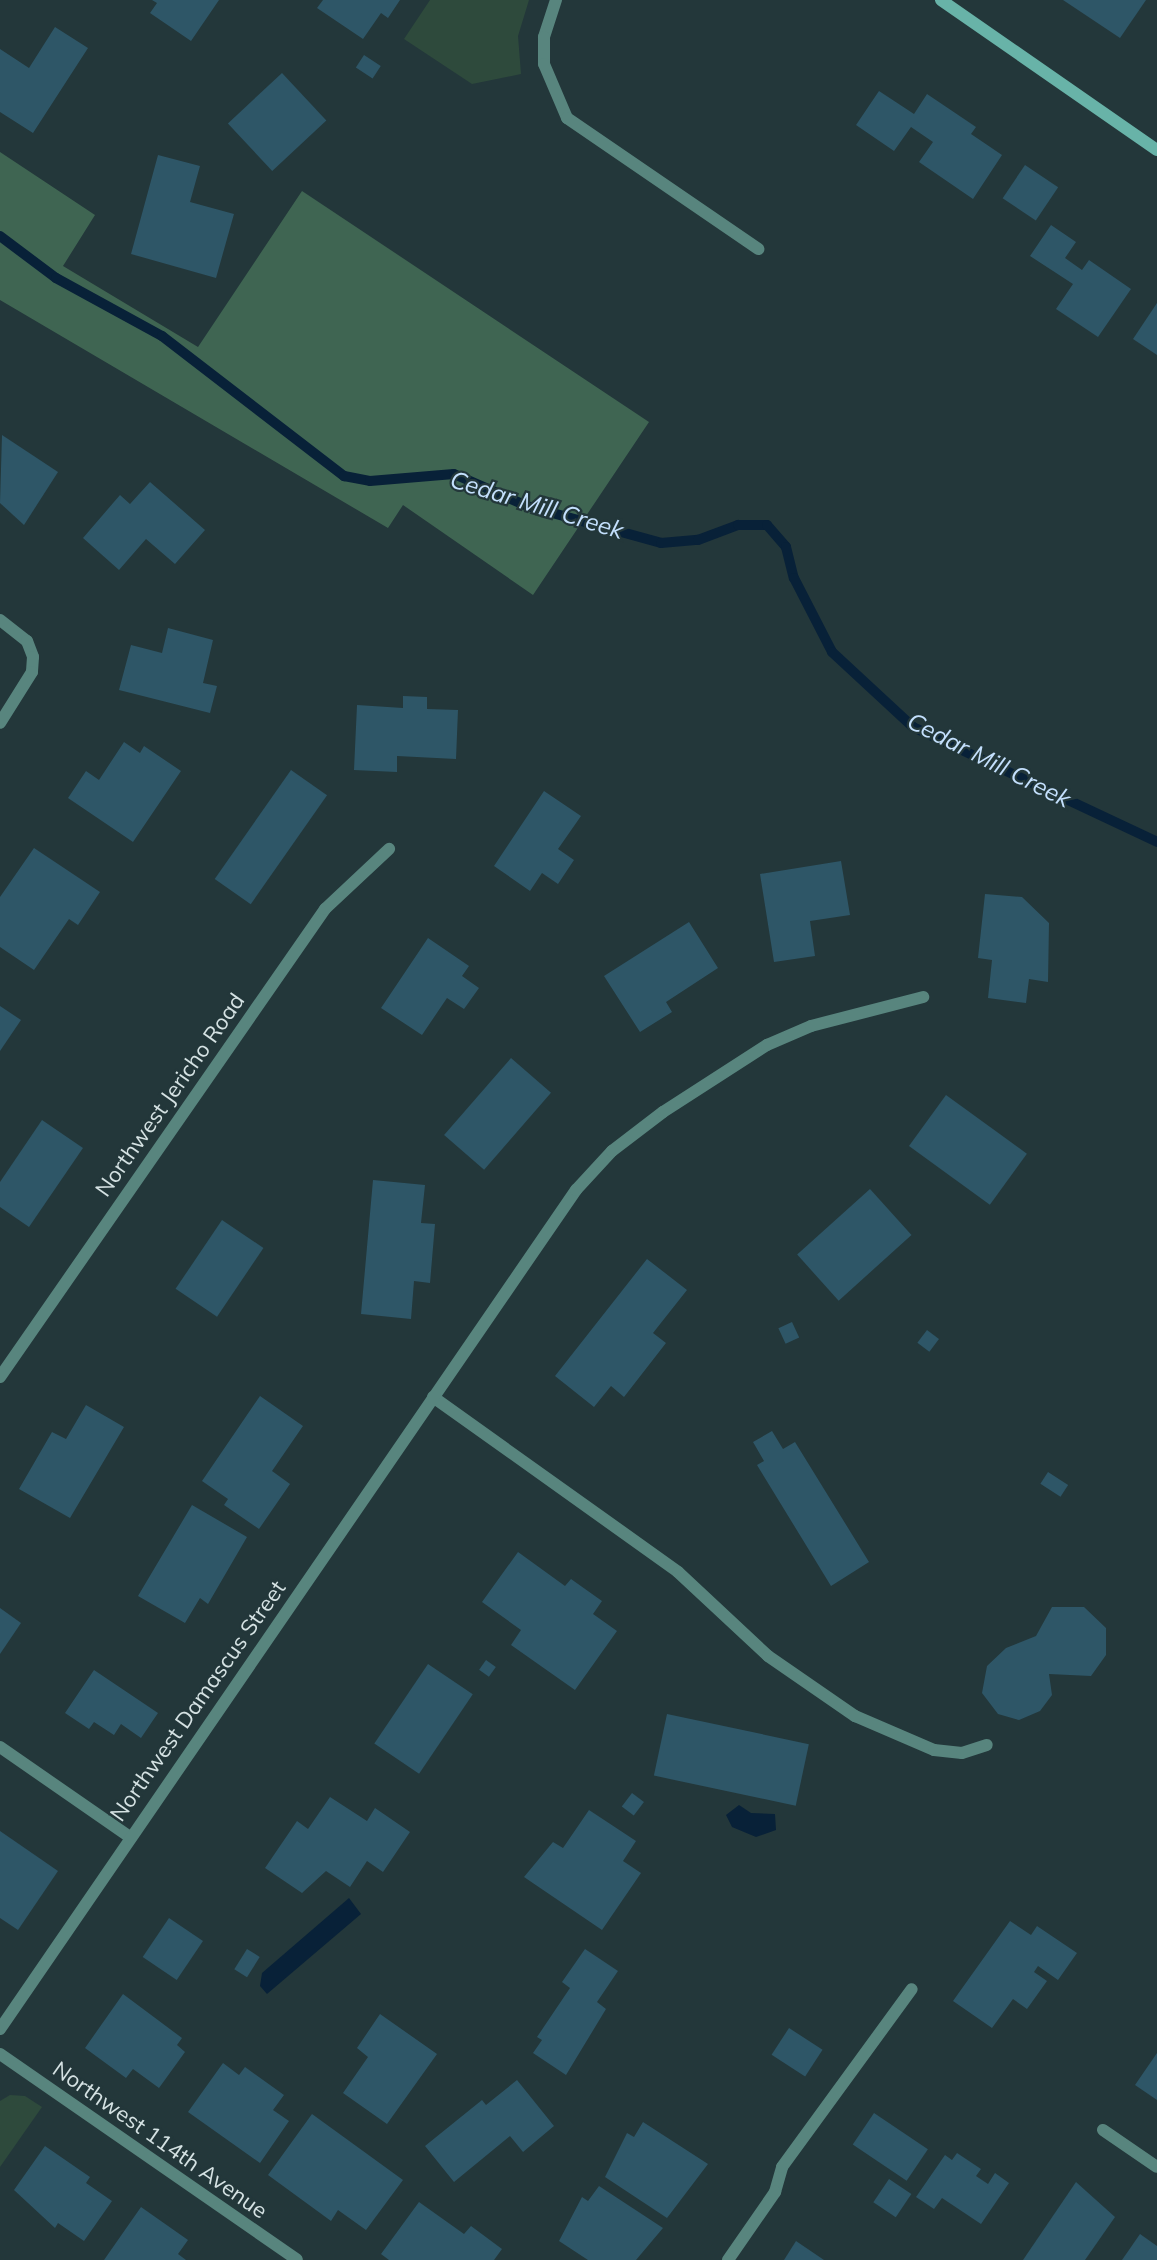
<!DOCTYPE html>
<style>
body{margin:0}
#map{position:relative;width:1157px;height:2260px;overflow:hidden;background:#23373a;font-family:Mulish,sans-serif}
div>[style]{position:absolute}
[style*='--x']{left:calc(var(--x)*1px);top:calc(var(--y)*1px);width:calc(var(--w)*1px);rotate:calc(var(--a)*1deg)}
.green>*{inset:0;background:#2e4a3c}
.forest>*{inset:0;background:#3f6552}
.water>*{inset:0;background:#082138}
.stream>*{height:10px;margin:-5px;padding:0 5px;transform-origin:5px;border-radius:5px;background:#082138}
.building>*{inset:0;background:#2e5667;transform-origin:0 0}
.lane>*{height:12px;margin:-6px;padding:0 6px;transform-origin:6px;border-radius:6px;background:#58857e}
.street>*{height:12px;margin:-6px;padding:0 6px;transform-origin:6px;border-radius:6px;background:#58857e}
.secondary>*{height:12px;margin:-6px;padding:0 6px;transform-origin:6px;border-radius:6px;background:#68b3a8}
span{translate:-50% -50%;white-space:nowrap;text-align:center;line-height:1.15;-webkit-text-stroke:4.5px #23373a;paint-order:stroke}
.street-label{font-size:22px;color:#d5e2e3}
.water-label{font-size:24px;color:#c4e0fd;font-style:italic}
</style>
<div id="map">
<div class="green">
<i style="clip-path:polygon(430px 0,529px 0,518px 36px,521px 74px,472px 84px,404px 39px)"></i>
<i style="clip-path:polygon(10px 2095px,25px 2096px,42px 2107px,0 2167px,0 2101px)"></i>
</div>
<div class="forest">
<i style="clip-path:polygon(0 152px,95px 215px,63px 266px,198px 347px,302px 191px,649px 422px,533px 595px,403px 505px,388px 528px,0 300px)"></i>
</div>
<div class="water">
<i style="clip-path:polygon(739px 1805px,751px 1813px,775px 1814px,776px 1830px,756px 1837px,732px 1827px,726px 1815px)"></i>
<i style="clip-path:polygon(349px 1898px,361px 1914px,267px 1994px,260px 1986px,262px 1973px)"></i>
</div>
<div class="stream">
<i style="--x:0;--y:236;--w:70;--a:36.9"></i>
<i style="--x:56;--y:278;--w:121;--a:28.7"></i>
<i style="--x:162;--y:336;--w:230;--a:37.6"></i>
<i style="--x:344;--y:476;--w:26;--a:11"></i>
<i style="--x:370;--y:481;--w:84;--a:-4.8"></i>
<i style="--x:454;--y:474;--w:80;--a:23.7"></i>
<i style="--x:527;--y:506;--w:139;--a:15.4"></i>
<i style="--x:661;--y:543;--w:37;--a:-5"></i>
<i style="--x:698;--y:540;--w:43;--a:-20.6"></i>
<i style="--x:738;--y:525;--w:29;--a:0"></i>
<i style="--x:767;--y:525;--w:29;--a:49"></i>
<i style="--x:786;--y:547;--w:32;--a:76"></i>
<i style="--x:794;--y:578;--w:83;--a:62.8"></i>
<i style="--x:832;--y:652;--w:110;--a:42.8"></i>
<i style="--x:913;--y:727;--w:270;--a:25.2"></i>
</div>
<div class="building">
<i style="clip-path:polygon(152px 0,219px 0,191px 41px,150px 13px,157px 3px)"></i>
<i style="clip-path:polygon(323px 0,400px 0,388px 18px,381px 13px,363px 39px,317px 8px)"></i>
<i style="clip-path:polygon(1063px 0,1146px 0,1120px 38px)"></i>
<i style="clip-path:polygon(55px 27px,88px 48px,33px 133px,0 112px,0 49px,29px 68px)"></i>
<i style="left:364px;top:55px;width:20px;height:15px;rotate:33deg"></i>
<i style="left:282px;top:73px;width:65px;height:74px;rotate:47deg"></i>
<i style="clip-path:polygon(879px 91px,914px 114px,927px 94px,976px 127px,971px 134px,1002px 155px,973px 199px,919px 162px,933px 142px,911px 127px,894px 151px,856px 125px)"></i>
<i style="clip-path:polygon(158px 155px,200px 166px,190px 202px,234px 214px,216px 278px,131px 254px)"></i>
<i style="left:1025px;top:165px;width:40px;height:40px;rotate:34deg"></i>
<i style="clip-path:polygon(1051px 225px,1076px 242px,1065px 258px,1082px 270px,1089px 260px,1131px 289px,1098px 337px,1056px 309px,1073px 284px,1030px 256px)"></i>
<i style="clip-path:polygon(1157px 303px,1157px 355px,1133px 339px)"></i>
<i style="clip-path:polygon(2px 435px,58px 472px,24px 525px,0 503px)"></i>
<i style="clip-path:polygon(150px 482px,205px 530px,175px 564px,146px 539px,119px 570px,83px 538px,120px 495px,130px 504px)"></i>
<i style="clip-path:polygon(168px 628px,213px 640px,203px 683px,217px 686px,210px 713px,119px 690px,131px 645px,162px 653px)"></i>
<i style="clip-path:polygon(403px 696px,427px 697px,427px 709px,458px 710px,456px 759px,397px 756px,397px 772px,354px 770px,357px 705px,403px 708px)"></i>
<i style="clip-path:polygon(124px 742px,140px 753px,144px 746px,181px 771px,133px 842px,68px 798px,86px 771px,99px 780px)"></i>
<i style="left:291px;top:770px;width:44px;height:133px;rotate:35deg"></i>
<i style="clip-path:polygon(544px 791px,581px 816px,558px 849px,574px 860px,558px 884px,542px 873px,530px 891px,494px 866px)"></i>
<i style="clip-path:polygon(34px 848px,100px 892px,78px 925px,69px 919px,34px 970px,0 947px,0 897px)"></i>
<i style="clip-path:polygon(841px 861px,850px 915px,810px 921px,815px 956px,774px 962px,760px 874px)"></i>
<i style="clip-path:polygon(985px 894px,1022px 897px,1049px 923px,1048px 982px,1029px 979px,1026px 1003px,988px 998px,992px 960px,978px 958px)"></i>
<i style="clip-path:polygon(689px 922px,718px 968px,666px 1002px,672px 1012px,640px 1032px,604px 976px)"></i>
<i style="clip-path:polygon(428px 938px,469px 966px,462px 976px,479px 988px,464px 1009px,447px 998px,422px 1035px,381px 1008px)"></i>
<i style="clip-path:polygon(0 1006px,21px 1020px,0 1051px)"></i>
<i style="left:511px;top:1058px;width:53px;height:102px;rotate:41deg"></i>
<i style="left:946px;top:1095px;width:100px;height:63px;rotate:36deg"></i>
<i style="clip-path:polygon(42px 1120px,83px 1148px,29px 1227px,0 1207px,0 1182px)"></i>
<i style="clip-path:polygon(373px 1180px,425px 1185px,421px 1223px,435px 1224px,430px 1283px,414px 1281px,411px 1319px,361px 1314px)"></i>
<i style="left:870px;top:1189px;width:62px;height:98px;rotate:48deg"></i>
<i style="left:222px;top:1220px;width:50px;height:83px;rotate:34deg"></i>
<i style="clip-path:polygon(647px 1259px,687px 1290px,653px 1333px,666px 1343px,624px 1397px,611px 1386px,594px 1407px,555px 1376px)"></i>
<i style="left:792px;top:1322px;width:17px;height:15px;rotate:65deg"></i>
<i style="left:927px;top:1330px;width:15px;height:16px;rotate:37deg"></i>
<i style="clip-path:polygon(260px 1396px,303px 1426px,272px 1471px,290px 1484px,259px 1529px,224px 1505px,228px 1499px,202px 1481px)"></i>
<i style="clip-path:polygon(86px 1405px,124px 1427px,70px 1518px,19px 1489px,52px 1432px,66px 1439px)"></i>
<i style="clip-path:polygon(772px 1431px,783px 1449px,795px 1442px,869px 1562px,831px 1586px,757px 1465px,764px 1461px,753px 1442px)"></i>
<i style="left:1048px;top:1472px;width:24px;height:14px;rotate:33deg"></i>
<i style="clip-path:polygon(192px 1505px,247px 1537px,208px 1604px,200px 1598px,185px 1623px,138px 1596px)"></i>
<i style="clip-path:polygon(518px 1552px,565px 1586px,571px 1579px,602px 1601px,593px 1614px,617px 1631px,575px 1690px,511px 1645px,521px 1630px,482px 1602px)"></i>
<i style="clip-path:polygon(1052px 1607px,1084px 1607px,1106px 1628px,1106px 1655px,1091px 1676px,1049px 1674px,1052px 1695px,1040px 1711px,1019px 1720px,998px 1714px,982px 1693px,987px 1666px,1006px 1648px,1036px 1636px)"></i>
<i style="clip-path:polygon(0 1608px,21px 1623px,0 1654px)"></i>
<i style="left:486px;top:1660px;width:12px;height:12px;rotate:35deg"></i>
<i style="left:428px;top:1664px;width:54px;height:96px;rotate:34deg"></i>
<i style="clip-path:polygon(94px 1670px,158px 1713px,141px 1738px,121px 1724px,114px 1735px,94px 1722px,89px 1729px,65px 1713px)"></i>
<i style="left:667px;top:1714px;width:145px;height:63px;rotate:12deg"></i>
<i style="left:632px;top:1793px;width:15px;height:17px;rotate:37deg"></i>
<i style="clip-path:polygon(330px 1797px,367px 1821px,375px 1808px,410px 1832px,383px 1872px,367px 1861px,350px 1887px,326px 1871px,302px 1893px,265px 1868px,297px 1821px,308px 1829px)"></i>
<i style="clip-path:polygon(589px 1810px,636px 1841px,623px 1861px,641px 1873px,602px 1930px,524px 1877px,553px 1842px,563px 1848px)"></i>
<i style="clip-path:polygon(0 1831px,58px 1871px,18px 1930px,0 1918px)"></i>
<i style="left:169px;top:1918px;width:41px;height:47px;rotate:34deg"></i>
<i style="clip-path:polygon(1010px 1921px,1031px 1935px,1037px 1926px,1077px 1953px,1058px 1980px,1038px 1966px,1034px 1972px,1047px 1981px,1027px 2009px,1013px 1999px,992px 2028px,953px 2001px)"></i>
<i style="left:247px;top:1949px;width:15px;height:24px;rotate:32deg"></i>
<i style="clip-path:polygon(585px 1949px,618px 1971px,597px 2002px,606px 2009px,566px 2075px,533px 2053px,542px 2040px,537px 2037px,570px 1988px,562px 1982px)"></i>
<i style="clip-path:polygon(123px 1994px,182px 2038px,177px 2045px,185px 2052px,159px 2088px,133px 2069px,126px 2078px,85px 2048px)"></i>
<i style="clip-path:polygon(380px 2014px,437px 2054px,387px 2124px,343px 2093px,368px 2057px,357px 2048px)"></i>
<i style="left:789px;top:2028px;width:40px;height:32px;rotate:33deg"></i>
<i style="clip-path:polygon(1157px 2053px,1157px 2100px,1135px 2085px)"></i>
<i style="clip-path:polygon(223px 2063px,239px 2075px,245px 2067px,284px 2095px,273px 2110px,289px 2121px,260px 2163px,188px 2112px)"></i>
<i style="clip-path:polygon(517px 2080px,554px 2126px,523px 2152px,510px 2136px,454px 2182px,425px 2146px,482px 2100px,486px 2105px)"></i>
<i style="left:874px;top:2113px;width:65px;height:38px;rotate:34deg"></i>
<i style="clip-path:polygon(312px 2114px,403px 2180px,366px 2230px,338px 2210px,331px 2221px,268px 2175px)"></i>
<i style="clip-path:polygon(643px 2122px,708px 2164px,667px 2218px,605px 2177px,627px 2133px,634px 2137px)"></i>
<i style="clip-path:polygon(45px 2146px,90px 2177px,86px 2183px,112px 2201px,84px 2241px,58px 2223px,55px 2228px,14px 2190px)"></i>
<i style="clip-path:polygon(957px 2153px,981px 2169px,976px 2176px,988px 2184px,995px 2173px,1009px 2183px,981px 2224px,942px 2198px,934px 2209px,916px 2197px,945px 2155px,952px 2160px)"></i>
<i style="left:889px;top:2179px;width:27px;height:28px;rotate:34deg"></i>
<i style="clip-path:polygon(1076px 2182px,1115px 2217px,1085px 2260px,1023px 2260px)"></i>
<i style="clip-path:polygon(599px 2186px,663px 2228px,636px 2260px,588px 2260px,559px 2241px,582px 2197px,588px 2201px)"></i>
<i style="clip-path:polygon(419px 2202px,464px 2234px,471px 2226px,502px 2249px,494px 2260px,389px 2260px,381px 2254px)"></i>
<i style="clip-path:polygon(141px 2207px,188px 2240px,178px 2254px,186px 2260px,104px 2260px)"></i>
<i style="clip-path:polygon(1140px 2234px,1157px 2246px,1157px 2260px,1122px 2260px)"></i>
<i style="clip-path:polygon(796px 2241px,824px 2260px,784px 2260px)"></i>
</div>
<div class="lane">
<i style="--x:775;--y:2192;--w:26;--a:-74"></i>
<i style="--x:782;--y:2167;--w:220;--a:-53.9"></i>
</div>
<div class="street">
<i style="--x:556;--y:0;--w:39;--a:108"></i>
<i style="--x:544;--y:37;--w:27;--a:90"></i>
<i style="--x:544;--y:64;--w:59;--a:66.9"></i>
<i style="--x:567;--y:118;--w:232;--a:34.4"></i>
<i style="--x:0;--y:620;--w:34;--a:38"></i>
<i style="--x:27;--y:641;--w:17;--a:69"></i>
<i style="--x:33;--y:657;--w:15;--a:94"></i>
<i style="--x:32;--y:672;--w:60;--a:122.1"></i>
<i style="--x:0;--y:1377;--w:570;--a:-55.22"></i>
<i style="--x:325;--y:909;--w:88;--a:-43.2"></i>
<i style="--x:433;--y:1397;--w:301;--a:35.5"></i>
<i style="--x:678;--y:1572;--w:123;--a:43"></i>
<i style="--x:768;--y:1656;--w:106;--a:34.6"></i>
<i style="--x:855;--y:1716;--w:86;--a:23.3"></i>
<i style="--x:934;--y:1750;--w:28;--a:6"></i>
<i style="--x:962;--y:1753;--w:26;--a:-18"></i>
<i style="--x:0;--y:1747;--w:158;--a:34.7"></i>
<i style="--x:0;--y:2029;--w:1018;--a:-55.53"></i>
<i style="--x:576;--y:1190;--w:53;--a:-47.3"></i>
<i style="--x:612;--y:1151;--w:64;--a:-37.4"></i>
<i style="--x:663;--y:1112;--w:124;--a:-32.8"></i>
<i style="--x:767;--y:1045;--w:48;--a:-23.4"></i>
<i style="--x:811;--y:1026;--w:116;--a:-14.5"></i>
<i style="--x:0;--y:2054;--w:361;--a:34.7"></i>
<i style="--x:1103;--y:2130;--w:65;--a:34.4"></i>
<i style="--x:728;--y:2260;--w:83;--a:-55.3"></i>
</div>
<div class="secondary">
<i style="--x:941;--y:0;--w:263;--a:34.8"></i>
</div>
<div class="street-label">
<span style="left:170px;top:1095px;rotate:-55deg">Northwest Jericho Road</span>
<span style="left:198px;top:1701px;rotate:-55deg">Northwest Damascus Street</span>
<span style="left:160px;top:2140px;rotate:35deg">Northwest 114th Avenue</span>
</div>
<div class="water-label">
<span style="left:537px;top:505px;rotate:17deg">Cedar Mill Creek</span>
<span style="left:989px;top:760px;rotate:27deg">Cedar Mill Creek</span>
</div>
</div>
